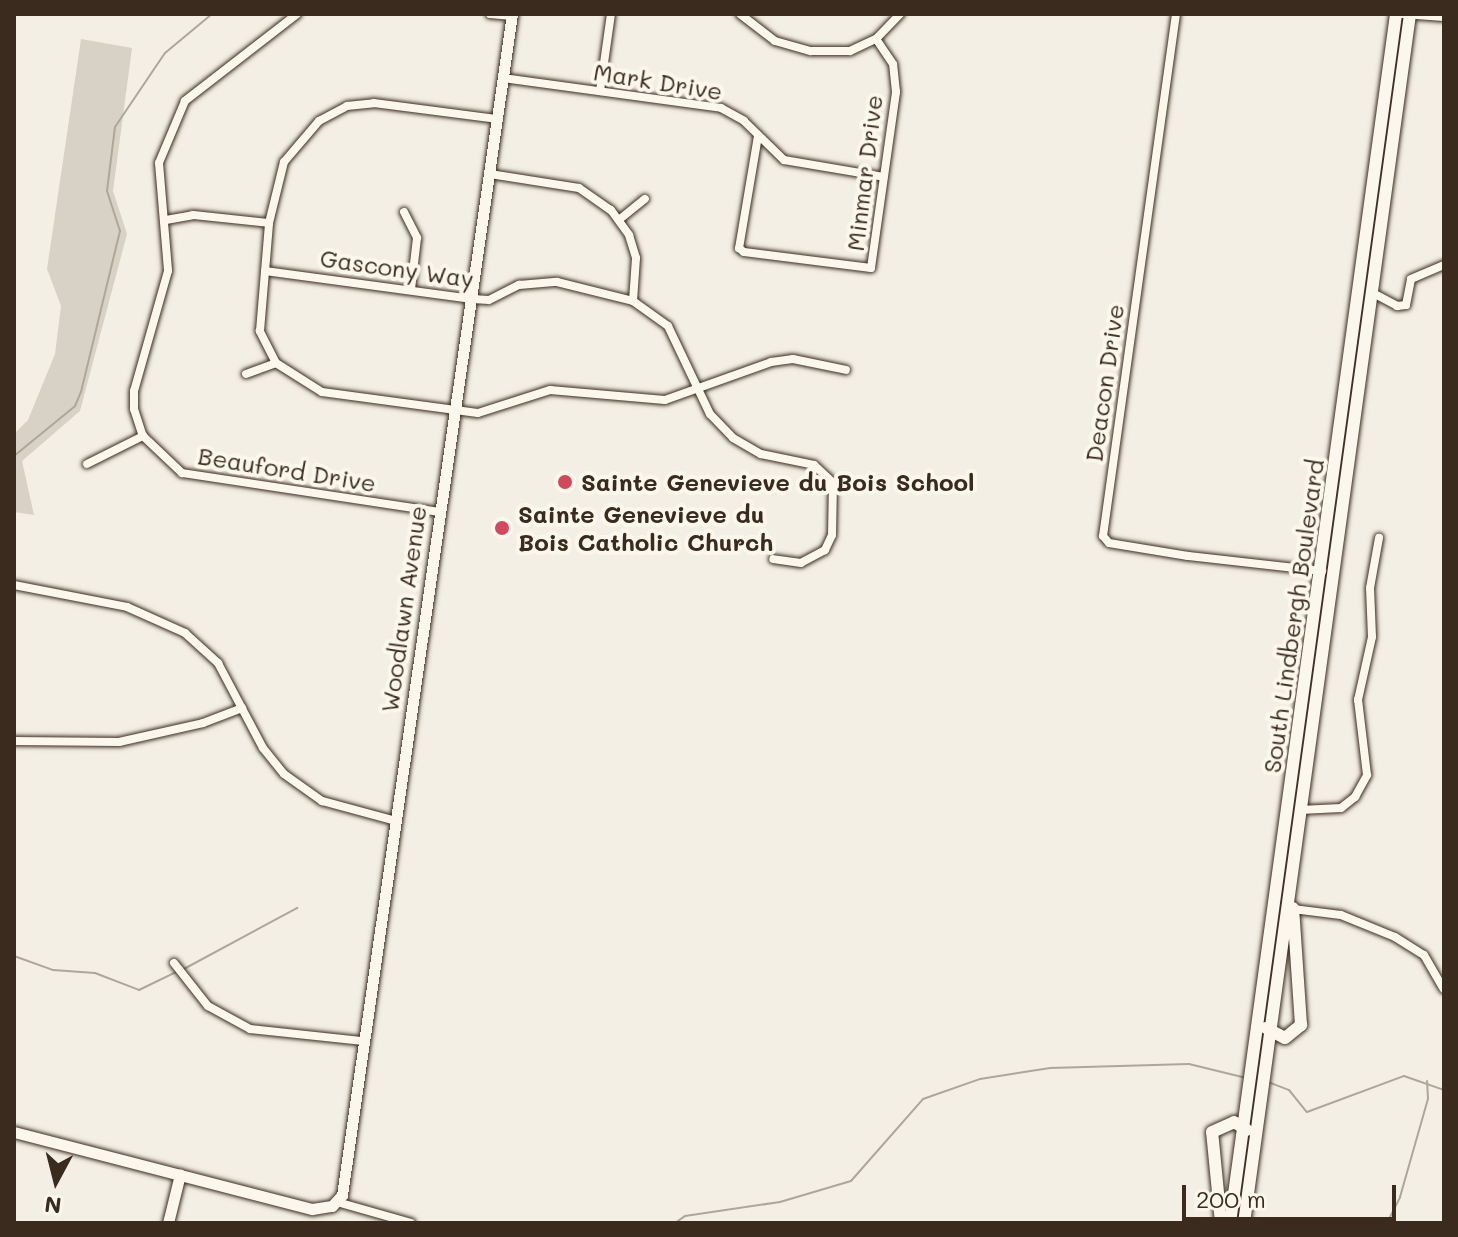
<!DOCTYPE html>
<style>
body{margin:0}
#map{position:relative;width:1458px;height:1237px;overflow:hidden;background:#f3efe4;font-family:Mali,sans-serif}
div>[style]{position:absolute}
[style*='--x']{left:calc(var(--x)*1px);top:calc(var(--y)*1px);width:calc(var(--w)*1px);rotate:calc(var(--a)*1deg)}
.green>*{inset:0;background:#d8d1c6}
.stream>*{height:2px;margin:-1px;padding:0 1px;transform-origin:1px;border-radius:1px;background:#afa69a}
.roads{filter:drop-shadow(0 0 2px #3b2a1e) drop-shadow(0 0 2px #3b2a1e)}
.street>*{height:8px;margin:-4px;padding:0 4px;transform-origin:4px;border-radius:4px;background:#fbf7ec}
.secondary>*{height:11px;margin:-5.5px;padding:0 5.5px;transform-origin:5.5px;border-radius:5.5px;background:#fbf7ec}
.primary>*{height:12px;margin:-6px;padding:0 6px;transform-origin:6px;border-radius:6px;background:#fbf7ec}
.dots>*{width:22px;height:22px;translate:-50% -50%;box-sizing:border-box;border:4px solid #fbf7ec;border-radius:50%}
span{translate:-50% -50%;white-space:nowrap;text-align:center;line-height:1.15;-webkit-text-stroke:8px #fbf7ec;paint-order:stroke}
.street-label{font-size:24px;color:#3b2a1e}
.poi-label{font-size:24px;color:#3b2a1e;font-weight:700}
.left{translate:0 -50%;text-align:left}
.frame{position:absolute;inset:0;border:16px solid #3b2a1e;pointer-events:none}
.north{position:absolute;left:16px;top:1141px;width:80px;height:80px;-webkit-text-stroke:6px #fbf7ec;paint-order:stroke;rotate:187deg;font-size:22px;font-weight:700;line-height:32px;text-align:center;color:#3b2a1e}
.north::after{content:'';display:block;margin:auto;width:28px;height:36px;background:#3b2a1e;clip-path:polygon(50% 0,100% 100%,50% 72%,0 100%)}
.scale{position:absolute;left:1182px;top:1185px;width:214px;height:36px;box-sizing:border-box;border:4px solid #3b2a1e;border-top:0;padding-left:10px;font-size:24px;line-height:28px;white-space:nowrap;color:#3b2a1e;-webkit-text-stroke:6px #fbf7ec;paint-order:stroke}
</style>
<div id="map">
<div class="green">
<i style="clip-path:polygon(81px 39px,132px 48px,113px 191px,127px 234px,80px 411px,22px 461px,34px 515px,14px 512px,14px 434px,28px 420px,55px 354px,61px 306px,47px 269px)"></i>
</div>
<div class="stream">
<i style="--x:14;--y:456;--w:79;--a:-39.3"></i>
<i style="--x:75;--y:406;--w:15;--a:-67"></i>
<i style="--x:81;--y:392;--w:166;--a:-76.4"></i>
<i style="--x:120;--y:231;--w:42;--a:-108"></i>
<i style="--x:107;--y:191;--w:64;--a:-82.9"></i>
<i style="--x:115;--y:127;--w:89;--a:-56"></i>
<i style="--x:165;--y:53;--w:61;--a:-39.7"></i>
<i style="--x:14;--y:956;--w:41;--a:19.7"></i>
<i style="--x:53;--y:970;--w:42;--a:4.1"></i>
<i style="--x:95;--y:973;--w:47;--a:21.1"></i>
<i style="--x:139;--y:990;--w:41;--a:-25.9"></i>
<i style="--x:182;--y:970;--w:131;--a:-28.3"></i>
<i style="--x:1268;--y:1082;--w:22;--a:21"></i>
<i style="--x:1289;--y:1090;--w:28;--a:51"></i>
<i style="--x:1307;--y:1112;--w:103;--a:-20.4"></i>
<i style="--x:1404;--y:1076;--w:42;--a:19.3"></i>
<i style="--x:675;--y:1223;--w:12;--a:-35"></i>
<i style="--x:685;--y:1216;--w:96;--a:-8.4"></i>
<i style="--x:780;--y:1202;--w:74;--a:-16.5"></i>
<i style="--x:851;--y:1181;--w:109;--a:-48.7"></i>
<i style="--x:923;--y:1099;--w:60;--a:-19.3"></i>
<i style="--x:980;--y:1079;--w:71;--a:-8.9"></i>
<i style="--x:1050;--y:1068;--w:139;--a:-1.6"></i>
<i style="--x:1189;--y:1064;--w:59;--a:13.8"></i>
<i style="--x:1387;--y:1223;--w:29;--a:-63"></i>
<i style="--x:1400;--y:1197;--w:102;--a:-74.1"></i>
<i style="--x:1428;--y:1099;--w:18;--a:-93"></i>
</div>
<div class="roads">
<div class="street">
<i style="--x:297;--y:14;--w:142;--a:142.2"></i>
<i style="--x:185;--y:101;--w:67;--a:112.8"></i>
<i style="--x:159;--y:163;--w:108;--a:85.2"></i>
<i style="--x:168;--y:271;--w:125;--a:105.8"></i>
<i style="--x:134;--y:391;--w:18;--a:90"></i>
<i style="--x:134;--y:409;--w:28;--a:72"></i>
<i style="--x:143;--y:436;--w:54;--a:43.5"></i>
<i style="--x:182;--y:473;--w:260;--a:8.6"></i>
<i style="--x:490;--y:14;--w:22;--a:5"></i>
<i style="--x:740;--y:14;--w:44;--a:37.6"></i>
<i style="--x:775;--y:41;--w:37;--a:16"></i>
<i style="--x:811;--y:51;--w:39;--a:0"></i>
<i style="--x:850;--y:51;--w:29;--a:-25"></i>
<i style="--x:876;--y:39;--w:35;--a:-46"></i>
<i style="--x:1176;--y:14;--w:527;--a:97.96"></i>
<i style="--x:1103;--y:536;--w:9;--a:49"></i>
<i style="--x:1109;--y:543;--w:80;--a:9.3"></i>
<i style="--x:1188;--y:556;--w:135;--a:6.4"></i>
<i style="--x:1403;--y:14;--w:41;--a:4.2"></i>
<i style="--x:503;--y:78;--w:220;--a:7.8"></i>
<i style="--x:721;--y:108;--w:26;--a:29"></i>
<i style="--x:744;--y:121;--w:56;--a:44.3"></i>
<i style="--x:784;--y:160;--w:101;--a:9.6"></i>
<i style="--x:600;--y:91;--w:78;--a:-81.9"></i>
<i style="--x:758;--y:136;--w:114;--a:99.6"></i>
<i style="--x:739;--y:248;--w:6;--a:39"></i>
<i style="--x:744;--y:252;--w:128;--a:7.2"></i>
<i style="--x:871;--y:268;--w:178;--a:-81.9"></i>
<i style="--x:896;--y:92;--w:28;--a:-96"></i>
<i style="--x:893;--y:64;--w:30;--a:-124"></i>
<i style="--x:490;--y:174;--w:90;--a:8.9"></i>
<i style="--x:579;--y:188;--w:39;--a:35"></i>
<i style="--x:611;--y:210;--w:31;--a:54"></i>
<i style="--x:629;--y:235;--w:24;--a:73"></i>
<i style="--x:636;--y:258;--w:43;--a:94"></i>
<i style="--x:404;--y:212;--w:29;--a:63"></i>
<i style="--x:417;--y:238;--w:51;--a:96.7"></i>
<i style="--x:620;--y:219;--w:32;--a:-39"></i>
<i style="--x:166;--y:220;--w:27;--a:-10"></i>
<i style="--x:193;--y:215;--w:76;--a:6"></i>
<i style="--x:265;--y:271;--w:209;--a:7.7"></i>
<i style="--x:472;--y:299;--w:17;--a:3"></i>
<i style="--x:489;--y:300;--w:34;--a:-27"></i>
<i style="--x:519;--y:285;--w:38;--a:-5"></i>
<i style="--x:557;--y:282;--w:78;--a:14"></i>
<i style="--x:633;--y:301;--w:43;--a:35.5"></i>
<i style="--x:668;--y:326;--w:98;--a:64.5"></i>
<i style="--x:710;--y:414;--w:33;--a:46"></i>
<i style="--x:733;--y:438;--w:32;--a:30"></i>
<i style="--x:761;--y:454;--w:54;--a:11.7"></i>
<i style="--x:814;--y:465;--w:26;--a:43"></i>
<i style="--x:833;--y:483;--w:52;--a:91.1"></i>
<i style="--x:832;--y:535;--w:17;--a:115"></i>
<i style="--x:825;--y:550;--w:27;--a:152"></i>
<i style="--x:801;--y:563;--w:28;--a:-172"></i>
<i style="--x:1371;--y:292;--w:30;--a:28"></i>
<i style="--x:1397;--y:306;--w:9;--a:-6"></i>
<i style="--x:1406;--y:305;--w:26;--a:-79"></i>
<i style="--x:1411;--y:279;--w:36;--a:-23"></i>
<i style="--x:276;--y:363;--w:54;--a:32.2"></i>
<i style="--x:322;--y:392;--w:157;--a:7.7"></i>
<i style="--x:478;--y:413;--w:76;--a:-17.7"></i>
<i style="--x:550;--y:390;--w:115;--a:5"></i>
<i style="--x:665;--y:400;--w:113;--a:-19.7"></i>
<i style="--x:771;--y:362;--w:22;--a:-8"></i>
<i style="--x:793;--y:359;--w:54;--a:11.7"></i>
<i style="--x:276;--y:363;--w:36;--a:-117"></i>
<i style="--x:260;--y:331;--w:108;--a:-85.2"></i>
<i style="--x:269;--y:223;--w:63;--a:-76.2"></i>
<i style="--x:284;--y:162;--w:54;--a:-49.5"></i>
<i style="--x:319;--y:121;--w:32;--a:-28"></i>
<i style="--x:347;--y:106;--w:27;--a:-6"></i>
<i style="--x:374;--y:103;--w:125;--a:7.4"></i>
<i style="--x:246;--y:374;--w:32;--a:-20"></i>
<i style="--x:87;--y:464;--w:63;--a:-26.6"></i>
<i style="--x:14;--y:585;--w:115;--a:11"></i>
<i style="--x:127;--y:607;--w:64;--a:24.1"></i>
<i style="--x:185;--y:633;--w:45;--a:42.3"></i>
<i style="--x:218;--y:663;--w:96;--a:62.1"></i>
<i style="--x:263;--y:748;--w:33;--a:51"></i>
<i style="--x:284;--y:774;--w:47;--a:35.4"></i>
<i style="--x:322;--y:801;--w:77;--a:15.1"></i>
<i style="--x:14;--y:741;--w:105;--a:0.5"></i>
<i style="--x:119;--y:742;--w:86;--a:-12.7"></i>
<i style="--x:203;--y:723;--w:42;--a:-21"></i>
<i style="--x:1300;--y:810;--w:41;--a:-2.8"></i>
<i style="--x:1341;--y:808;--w:18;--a:-38"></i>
<i style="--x:1355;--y:797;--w:25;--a:-61"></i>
<i style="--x:1367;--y:775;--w:76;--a:-96.8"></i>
<i style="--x:1358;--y:700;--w:65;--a:-77.5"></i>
<i style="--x:1372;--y:637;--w:49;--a:-92.3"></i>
<i style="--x:1370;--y:588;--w:51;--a:-79.8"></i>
<i style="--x:1293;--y:909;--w:48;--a:7.1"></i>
<i style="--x:1341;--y:915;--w:58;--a:22.2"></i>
<i style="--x:1395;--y:937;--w:34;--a:32"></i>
<i style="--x:1424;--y:955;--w:39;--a:60"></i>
<i style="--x:174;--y:963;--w:55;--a:51.7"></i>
<i style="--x:208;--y:1006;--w:48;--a:28.7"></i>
<i style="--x:250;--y:1029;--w:114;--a:6.1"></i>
<i style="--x:337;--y:1202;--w:77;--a:15.8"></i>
</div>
<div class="secondary">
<i style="--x:14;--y:1132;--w:308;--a:14.5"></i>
<i style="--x:312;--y:1209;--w:20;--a:-9"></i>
<i style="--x:332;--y:1206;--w:15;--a:-48"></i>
<i style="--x:342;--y:1195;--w:1193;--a:-81.81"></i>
<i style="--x:168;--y:1223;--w:50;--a:-76.2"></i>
</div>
<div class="primary">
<i style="--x:1444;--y:14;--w:1;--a:90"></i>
<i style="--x:1266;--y:1028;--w:21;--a:28"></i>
<i style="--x:1285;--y:1038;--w:21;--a:-39"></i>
<i style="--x:1301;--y:1025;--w:117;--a:-93.9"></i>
<i style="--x:1221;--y:1223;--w:91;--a:-95.6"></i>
<i style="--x:1212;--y:1132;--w:24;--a:-24"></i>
<i style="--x:1234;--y:1122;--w:15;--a:32"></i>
<i style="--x:1230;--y:1223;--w:1220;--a:-82.18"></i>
<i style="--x:1244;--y:1223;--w:1220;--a:-82.18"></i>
</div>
</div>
<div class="dots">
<i style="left:565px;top:482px;background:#d1495b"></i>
<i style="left:502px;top:528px;background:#d1495b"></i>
</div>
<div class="street-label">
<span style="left:658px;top:81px;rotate:9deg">Mark Drive</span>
<span style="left:864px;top:173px;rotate:-83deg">Minmar Drive</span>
<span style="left:397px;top:268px;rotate:8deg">Gascony Way</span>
<span style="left:1104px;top:383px;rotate:-82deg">Deacon Drive</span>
<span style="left:287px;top:469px;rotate:9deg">Beauford Drive</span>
<span style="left:403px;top:609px;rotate:-82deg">Woodlawn Avenue</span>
<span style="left:1293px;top:616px;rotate:-82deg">South Lindbergh Boulevard</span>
</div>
<div class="poi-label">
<span class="left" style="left:581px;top:482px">Sainte Genevieve du Bois School</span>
<span class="left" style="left:518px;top:528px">Sainte Genevieve du<br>Bois Catholic Church</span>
</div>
<div class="frame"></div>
<div class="north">N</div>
<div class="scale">200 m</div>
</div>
